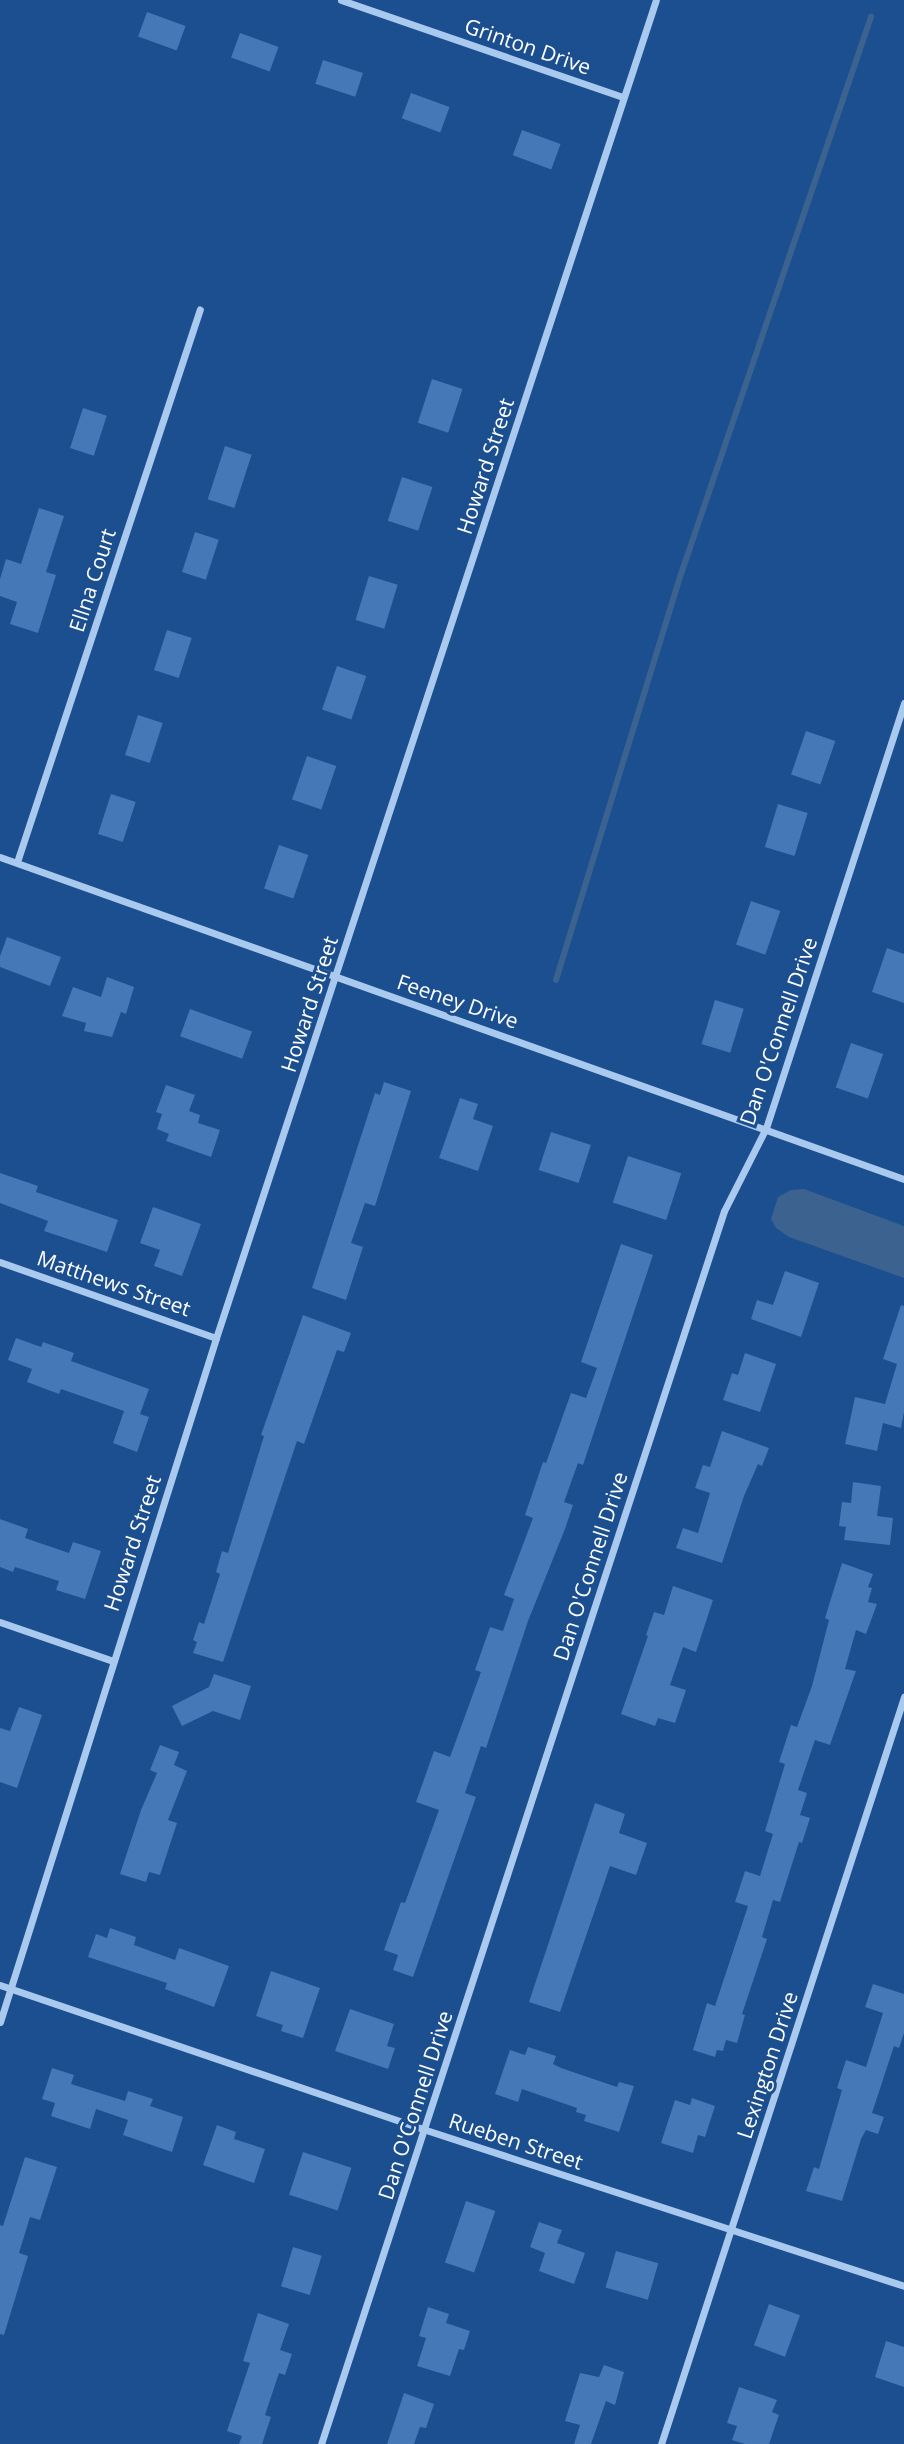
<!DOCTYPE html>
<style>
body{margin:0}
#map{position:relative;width:904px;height:2444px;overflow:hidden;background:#1b4f8f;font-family:"Open Sans",sans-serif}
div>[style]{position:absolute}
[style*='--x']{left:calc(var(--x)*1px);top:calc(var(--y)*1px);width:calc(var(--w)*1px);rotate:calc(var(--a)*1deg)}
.water>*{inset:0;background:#3c6290}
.stream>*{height:6px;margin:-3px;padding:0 3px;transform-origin:3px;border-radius:3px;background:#3c6290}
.building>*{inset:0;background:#4478b7;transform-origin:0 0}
.minor>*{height:7px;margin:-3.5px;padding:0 3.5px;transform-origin:3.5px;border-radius:3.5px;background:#a9c9ee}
span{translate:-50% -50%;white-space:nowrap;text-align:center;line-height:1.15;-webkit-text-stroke:6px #1b4f8f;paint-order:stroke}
.street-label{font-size:21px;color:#fff}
</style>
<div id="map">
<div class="water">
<i style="clip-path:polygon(804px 1189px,904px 1226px,904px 1278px,789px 1237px,776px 1228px,771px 1219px,778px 1197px,791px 1190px)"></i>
</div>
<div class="stream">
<i style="--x:556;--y:980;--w:422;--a:-72.9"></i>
<i style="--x:680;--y:577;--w:592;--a:-71.17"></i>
</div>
<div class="building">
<i style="left:147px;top:12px;width:41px;height:26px;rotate:20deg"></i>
<i style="left:240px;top:33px;width:41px;height:26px;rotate:20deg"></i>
<i style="left:323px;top:60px;width:42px;height:25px;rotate:18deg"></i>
<i style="left:411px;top:93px;width:41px;height:27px;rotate:20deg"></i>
<i style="left:522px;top:130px;width:41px;height:27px;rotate:20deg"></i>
<i style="left:432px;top:379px;width:32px;height:46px;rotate:18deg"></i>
<i style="left:83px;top:408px;width:25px;height:42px;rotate:18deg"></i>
<i style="left:225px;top:446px;width:28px;height:56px;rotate:18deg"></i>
<i style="left:402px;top:477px;width:32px;height:46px;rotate:18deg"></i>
<i style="clip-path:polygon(39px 508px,64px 516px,46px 572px,56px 575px,38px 633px,10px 624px,17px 602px,0 596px,0 579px,6px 559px,21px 564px)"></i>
<i style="left:195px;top:532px;width:25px;height:42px;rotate:18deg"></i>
<i style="left:369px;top:576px;width:30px;height:46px;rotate:17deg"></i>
<i style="left:167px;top:630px;width:26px;height:42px;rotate:18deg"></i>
<i style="left:337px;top:666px;width:31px;height:46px;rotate:19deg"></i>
<i style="left:138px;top:715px;width:26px;height:42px;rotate:18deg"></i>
<i style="left:806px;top:731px;width:31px;height:46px;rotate:19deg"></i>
<i style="left:307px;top:756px;width:31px;height:46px;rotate:19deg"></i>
<i style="left:111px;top:794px;width:26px;height:42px;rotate:18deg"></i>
<i style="left:778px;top:804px;width:31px;height:45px;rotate:17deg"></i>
<i style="left:279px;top:845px;width:31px;height:46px;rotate:19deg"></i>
<i style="left:751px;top:901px;width:31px;height:46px;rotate:19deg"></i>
<i style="clip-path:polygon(7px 937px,61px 957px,50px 986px,0 967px,0 956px)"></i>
<i style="clip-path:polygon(887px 948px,904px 954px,904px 1003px,872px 992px)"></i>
<i style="clip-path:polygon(107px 977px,134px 987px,126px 1014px,121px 1012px,112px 1037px,84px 1031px,86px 1023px,62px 1016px,73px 987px,101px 997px)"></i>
<i style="left:715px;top:1000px;width:30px;height:46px;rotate:17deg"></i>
<i style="left:190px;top:1009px;width:66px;height:29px;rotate:20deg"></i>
<i style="left:851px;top:1043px;width:34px;height:47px;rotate:19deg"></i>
<i style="clip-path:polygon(384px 1082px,411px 1091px,375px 1206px,365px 1203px,351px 1243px,363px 1247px,346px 1300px,312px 1288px,375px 1093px,380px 1095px)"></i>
<i style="clip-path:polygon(166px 1085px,195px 1095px,189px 1111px,200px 1115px,198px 1123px,220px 1130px,211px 1157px,166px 1141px,169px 1134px,157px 1129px,162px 1114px,156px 1112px)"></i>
<i style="clip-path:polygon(460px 1098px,478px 1104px,473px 1119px,493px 1126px,478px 1171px,439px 1158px)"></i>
<i style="left:551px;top:1132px;width:42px;height:40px;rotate:18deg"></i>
<i style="left:628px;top:1156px;width:56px;height:49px;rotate:18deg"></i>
<i style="clip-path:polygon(0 1173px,38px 1186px,36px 1192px,118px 1220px,107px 1252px,44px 1231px,48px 1221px,0 1203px)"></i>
<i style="clip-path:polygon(153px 1207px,201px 1224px,182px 1276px,154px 1266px,160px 1250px,140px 1243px)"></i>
<i style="clip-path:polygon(621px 1244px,653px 1255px,583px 1465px,578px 1463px,564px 1502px,573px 1505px,565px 1529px,528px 1621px,486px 1748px,481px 1746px,465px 1793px,476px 1797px,413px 1977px,393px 1970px,398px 1955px,384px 1950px,401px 1902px,405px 1903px,439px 1810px,416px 1802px,434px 1751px,450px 1757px,481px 1672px,475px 1670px,490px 1627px,503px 1631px,514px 1599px,504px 1595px,533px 1518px,525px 1515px,543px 1462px,546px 1463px,571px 1393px,586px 1398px,597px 1368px,581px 1362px)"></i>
<i style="clip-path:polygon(785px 1271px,819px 1283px,801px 1337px,751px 1319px,757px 1300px,773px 1305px)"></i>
<i style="clip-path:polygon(901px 1305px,904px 1306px,904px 1412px,901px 1428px,883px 1423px,877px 1451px,845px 1444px,855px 1397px,885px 1404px,897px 1364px,883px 1359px)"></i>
<i style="clip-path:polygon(303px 1315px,351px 1333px,344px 1352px,337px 1350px,304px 1444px,297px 1441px,223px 1662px,193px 1653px,197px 1642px,193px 1640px,199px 1622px,204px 1624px,220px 1574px,216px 1572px,222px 1551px,228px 1553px,264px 1436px,261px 1435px)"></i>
<i style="clip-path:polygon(16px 1338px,41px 1347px,43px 1342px,74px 1353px,71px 1361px,149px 1389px,140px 1414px,149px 1417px,137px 1452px,113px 1443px,124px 1411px,61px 1389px,59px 1394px,27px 1382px,32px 1369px,8px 1360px)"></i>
<i style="clip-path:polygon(745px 1353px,776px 1364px,760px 1412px,723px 1400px,732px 1373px,738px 1375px)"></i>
<i style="clip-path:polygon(722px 1431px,769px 1448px,762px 1466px,758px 1464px,744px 1496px,722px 1563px,676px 1548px,683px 1528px,698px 1533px,710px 1493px,695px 1488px,703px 1465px,710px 1467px)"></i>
<i style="clip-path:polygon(853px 1482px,881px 1486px,877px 1516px,893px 1518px,890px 1545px,844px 1540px,846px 1527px,839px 1526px,842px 1502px,851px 1503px)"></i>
<i style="clip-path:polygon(0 1519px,28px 1529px,25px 1538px,69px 1553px,73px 1542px,101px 1551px,85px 1599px,56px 1590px,59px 1581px,15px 1567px,13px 1572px,0 1567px)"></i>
<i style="clip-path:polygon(842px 1563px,873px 1574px,868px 1587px,872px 1588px,868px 1602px,877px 1604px,866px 1634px,856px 1630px,845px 1669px,856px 1671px,830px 1745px,815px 1740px,798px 1790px,807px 1793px,800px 1815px,810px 1818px,802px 1843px,799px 1842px,780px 1902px,773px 1900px,762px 1937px,767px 1939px,742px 2014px,745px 2015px,737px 2043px,726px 2040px,723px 2051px,717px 2050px,715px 2057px,693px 2050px,707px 2003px,715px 2006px,748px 1906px,735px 1902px,745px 1871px,760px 1876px,773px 1834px,765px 1831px,785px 1764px,779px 1762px,791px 1725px,797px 1727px,812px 1686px,829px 1620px,825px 1618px)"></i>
<i style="clip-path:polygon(673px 1586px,713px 1600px,696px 1652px,683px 1647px,670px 1685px,686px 1690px,675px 1723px,658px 1718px,655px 1726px,621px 1714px,648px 1636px,646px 1635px,654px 1612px,664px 1615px)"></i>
<i style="clip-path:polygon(214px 1674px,251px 1686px,240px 1720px,213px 1711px,182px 1726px,172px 1706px,209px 1687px)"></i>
<i style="clip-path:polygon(19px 1707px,42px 1715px,17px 1788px,0 1782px,0 1728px,10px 1731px)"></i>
<i style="clip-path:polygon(160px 1745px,179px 1752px,174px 1765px,187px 1771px,168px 1820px,177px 1823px,160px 1875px,149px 1872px,146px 1882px,120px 1874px,141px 1810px,157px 1773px,150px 1770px)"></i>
<i style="clip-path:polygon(595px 1803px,625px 1814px,619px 1833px,647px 1843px,636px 1875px,610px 1866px,560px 2012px,529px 2002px)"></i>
<i style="clip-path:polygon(110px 1928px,136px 1937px,134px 1945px,175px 1960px,179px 1948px,229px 1966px,214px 2007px,165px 1989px,167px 1983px,88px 1957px,96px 1934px,107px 1938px)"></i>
<i style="clip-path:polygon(271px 1971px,320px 1988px,303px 2038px,281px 2031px,283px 2025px,256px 2016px)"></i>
<i style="clip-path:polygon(873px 1984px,904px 1994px,904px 2033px,899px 2048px,894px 2046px,872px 2113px,884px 2117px,878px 2134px,866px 2130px,861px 2139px,842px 2201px,806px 2191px,814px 2167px,819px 2169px,842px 2090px,837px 2088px,846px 2060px,866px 2067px,883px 2013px,865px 2007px)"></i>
<i style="clip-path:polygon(350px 2009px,394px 2024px,387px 2046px,395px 2048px,388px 2069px,335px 2051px)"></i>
<i style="clip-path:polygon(528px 2047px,556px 2056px,553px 2064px,561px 2068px,617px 2087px,619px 2082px,634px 2086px,619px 2132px,584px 2121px,586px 2115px,576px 2112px,577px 2108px,522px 2089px,518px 2102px,495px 2094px,510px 2050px,525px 2055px)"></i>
<i style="clip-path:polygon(52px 2068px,74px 2075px,71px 2084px,125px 2101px,128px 2091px,153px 2099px,150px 2106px,183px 2117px,172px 2152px,123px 2135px,128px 2120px,96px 2109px,90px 2129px,51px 2116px,55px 2103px,42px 2099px)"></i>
<i style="clip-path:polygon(692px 2098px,715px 2106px,705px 2137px,698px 2135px,693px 2153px,661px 2143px,675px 2100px,690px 2105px)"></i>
<i style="clip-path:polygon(217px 2125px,236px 2132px,234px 2139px,265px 2149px,254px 2183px,203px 2165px)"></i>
<i style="left:303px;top:2152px;width:51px;height:45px;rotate:18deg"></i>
<i style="clip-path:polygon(25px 2157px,57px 2167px,40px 2220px,30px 2217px,19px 2253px,28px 2256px,4px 2335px,0 2334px,0 2225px,3px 2226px)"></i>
<i style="left:466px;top:2201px;width:31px;height:65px;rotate:19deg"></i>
<i style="clip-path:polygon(539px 2222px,562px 2230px,557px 2243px,585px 2253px,574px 2284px,539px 2271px,545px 2253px,530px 2247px)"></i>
<i style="left:293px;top:2247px;width:30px;height:41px;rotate:17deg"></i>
<i style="left:616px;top:2251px;width:44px;height:38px;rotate:16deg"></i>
<i style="left:769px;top:2304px;width:33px;height:44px;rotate:20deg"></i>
<i style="clip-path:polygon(428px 2307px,449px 2314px,446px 2323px,470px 2331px,464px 2350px,459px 2349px,450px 2376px,417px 2366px,426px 2338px,419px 2336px)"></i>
<i style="clip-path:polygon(258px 2313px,289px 2324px,280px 2350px,292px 2354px,285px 2375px,279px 2373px,265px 2415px,271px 2417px,262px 2444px,239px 2444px,242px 2436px,227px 2431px,250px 2363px,243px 2361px)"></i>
<i style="clip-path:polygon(886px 2341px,904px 2347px,904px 2387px,875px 2377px)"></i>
<i style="clip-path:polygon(604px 2365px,624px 2372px,615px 2405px,606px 2401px,591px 2444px,574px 2444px,580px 2425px,565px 2421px,580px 2373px,599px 2377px)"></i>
<i style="clip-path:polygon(739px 2387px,777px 2400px,772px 2412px,779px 2415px,769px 2444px,745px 2444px,732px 2440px,737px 2426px,727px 2423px)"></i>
<i style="clip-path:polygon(404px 2393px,434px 2404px,426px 2428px,420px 2427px,414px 2444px,387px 2444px)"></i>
</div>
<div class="minor">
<i style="--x:341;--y:0;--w:298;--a:19"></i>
<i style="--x:0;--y:857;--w:960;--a:19.61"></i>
<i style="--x:17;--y:862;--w:582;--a:-71.69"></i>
<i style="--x:0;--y:1262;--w:229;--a:19.4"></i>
<i style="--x:0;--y:1622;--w:120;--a:19"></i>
<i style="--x:0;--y:1985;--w:450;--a:18.8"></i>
<i style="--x:426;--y:2130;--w:503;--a:18.07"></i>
<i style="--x:0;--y:2022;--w:717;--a:-72.47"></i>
<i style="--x:216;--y:1338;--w:1408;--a:-71.8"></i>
<i style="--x:321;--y:2444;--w:1297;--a:-71.9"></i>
<i style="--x:724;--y:1211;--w:93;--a:-63.2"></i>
<i style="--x:766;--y:1128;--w:447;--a:-72"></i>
<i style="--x:661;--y:2444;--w:786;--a:-71.98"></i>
</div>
<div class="street-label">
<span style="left:528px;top:46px;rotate:19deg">Grinton Drive</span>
<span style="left:485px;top:466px;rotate:-72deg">Howard Street</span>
<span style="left:92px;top:580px;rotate:-72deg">Ellna Court</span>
<span style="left:458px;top:1001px;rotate:19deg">Feeney Drive</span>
<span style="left:309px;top:1004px;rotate:-72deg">Howard Street</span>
<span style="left:778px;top:1031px;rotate:-71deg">Dan O'Connell Drive</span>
<span style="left:114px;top:1283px;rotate:19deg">Matthews Street</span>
<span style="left:132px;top:1543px;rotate:-72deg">Howard Street</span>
<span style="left:590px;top:1566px;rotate:-72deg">Dan O'Connell Drive</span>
<span style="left:767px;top:2065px;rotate:-72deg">Lexington Drive</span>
<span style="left:415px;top:2105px;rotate:-72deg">Dan O'Connell Drive</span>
<span style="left:516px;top:2141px;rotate:18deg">Rueben Street</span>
</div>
</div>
